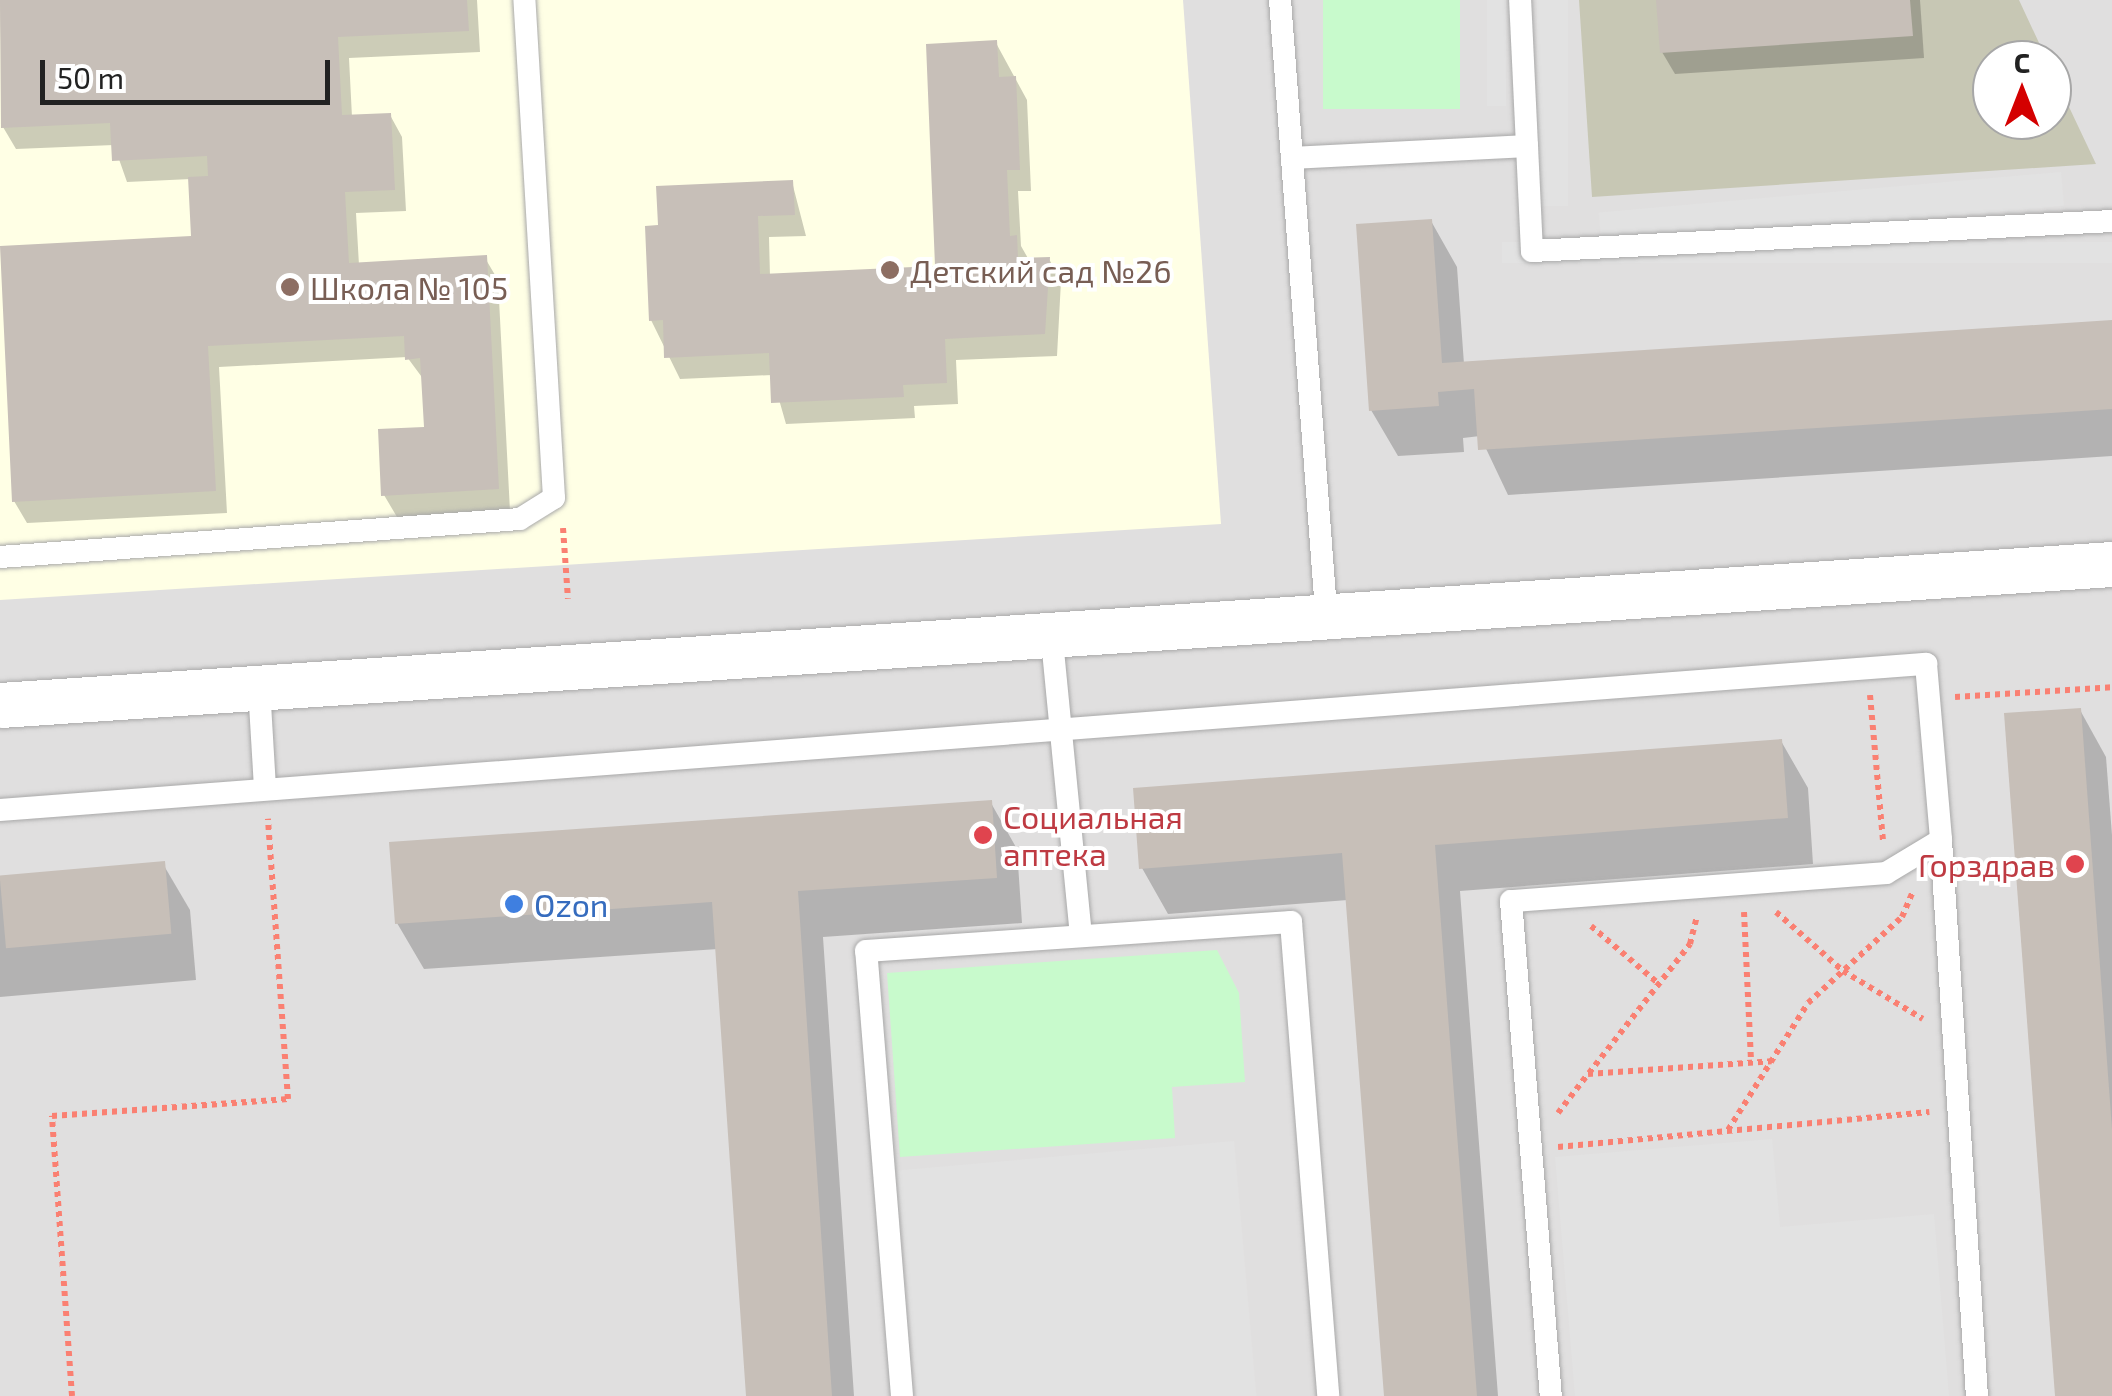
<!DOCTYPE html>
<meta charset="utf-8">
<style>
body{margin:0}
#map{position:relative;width:2112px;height:1396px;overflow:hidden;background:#f2efe9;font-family:"Exo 2",sans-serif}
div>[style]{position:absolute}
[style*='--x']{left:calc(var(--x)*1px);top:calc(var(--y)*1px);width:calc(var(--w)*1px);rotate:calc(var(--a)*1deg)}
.residential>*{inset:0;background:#e0dfdf}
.education>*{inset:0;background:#ffffe5}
.construction>*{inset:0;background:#c7c7b4}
.park>*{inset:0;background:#c8facc;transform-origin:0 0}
.parking>*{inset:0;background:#e2e2e2;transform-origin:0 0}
.shadow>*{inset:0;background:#0003}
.building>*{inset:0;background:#c7bfb8;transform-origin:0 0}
.path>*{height:6px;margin-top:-3px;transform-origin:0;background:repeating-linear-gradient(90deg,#fa8072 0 5px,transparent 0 10px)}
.roads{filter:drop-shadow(0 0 2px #a9a9a9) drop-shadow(0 0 2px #a9a9a9)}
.service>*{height:22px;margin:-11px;padding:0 11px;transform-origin:11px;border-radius:11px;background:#fff}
.minor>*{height:45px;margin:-22.5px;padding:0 22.5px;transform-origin:22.5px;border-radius:22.5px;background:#fff}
.dots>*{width:28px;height:28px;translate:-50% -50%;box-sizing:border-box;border:5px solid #fff;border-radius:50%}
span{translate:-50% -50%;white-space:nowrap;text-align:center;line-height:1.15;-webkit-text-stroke:8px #fff;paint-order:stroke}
.education-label{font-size:32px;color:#785e54}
.left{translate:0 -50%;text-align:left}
.health-label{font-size:32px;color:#be3a42}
.right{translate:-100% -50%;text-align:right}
.shop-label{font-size:32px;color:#366cbe}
.north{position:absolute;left:1972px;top:40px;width:100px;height:100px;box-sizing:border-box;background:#fff;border:2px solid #a7a7a7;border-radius:50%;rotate:0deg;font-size:28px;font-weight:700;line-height:40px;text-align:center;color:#222}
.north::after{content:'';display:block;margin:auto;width:35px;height:45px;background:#d40000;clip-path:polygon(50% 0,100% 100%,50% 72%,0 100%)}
.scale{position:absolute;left:40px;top:60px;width:290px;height:45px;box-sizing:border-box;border:5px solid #222;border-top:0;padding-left:12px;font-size:30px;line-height:35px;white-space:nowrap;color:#222;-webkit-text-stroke:8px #fff;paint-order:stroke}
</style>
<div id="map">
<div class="residential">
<i style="clip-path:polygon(evenodd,0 0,2112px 0,2112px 1396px,0 1396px,0 0,1992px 60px,2052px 60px,2052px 120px,1992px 120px,1992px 60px)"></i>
</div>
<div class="education">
<i style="clip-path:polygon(0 0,1183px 0,1221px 524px,0 600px)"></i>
</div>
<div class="construction">
<i style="clip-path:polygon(1579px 0,2019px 0,2047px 60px,1992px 60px,1992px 120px,2052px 120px,2052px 71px,2096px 164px,1592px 197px)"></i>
</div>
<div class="park">
<i style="left:1323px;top:0;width:137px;height:109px"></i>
<i style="clip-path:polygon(1217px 950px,1239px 993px,1245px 1082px,1172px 1087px,1175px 1138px,900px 1157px,887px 973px)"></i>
</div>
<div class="parking">
<i style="left:1487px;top:0;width:19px;height:106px"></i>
<i style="left:1537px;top:0;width:31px;height:206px"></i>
<i style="left:2061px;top:172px;width:34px;height:464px;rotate:85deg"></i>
<i style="left:2112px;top:242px;width:21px;height:610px;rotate:90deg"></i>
<i style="clip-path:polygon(1772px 1139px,1780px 1227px,1934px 1214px,1949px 1396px,1575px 1396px,1555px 1157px)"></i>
<i style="left:1234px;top:1141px;width:256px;height:338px;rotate:85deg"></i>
</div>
<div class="shadow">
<i style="clip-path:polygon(0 0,477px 0,480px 52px,349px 58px,352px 117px,390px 115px,402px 137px,406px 211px,356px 213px,359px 265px,485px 258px,498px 280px,510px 511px,397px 517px,384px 495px,427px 429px,424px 380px,407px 357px,219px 367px,227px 513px,27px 523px,14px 501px,194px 238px,191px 179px,127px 182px,114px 145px,16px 149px,3px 127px)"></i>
<i style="clip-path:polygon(1659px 0,1920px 0,1924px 58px,1675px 74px,1662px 52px)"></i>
<i style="clip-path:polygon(996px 43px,1027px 100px,1031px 191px,1018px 191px,1021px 246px,1029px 260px,1049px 259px,1061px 281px,1057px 356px,956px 360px,958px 404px,914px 406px,915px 418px,786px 424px,772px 375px,680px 379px,651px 320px,661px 228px,792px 182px,806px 236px,769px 237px,770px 276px,938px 269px)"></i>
<i style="clip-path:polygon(1431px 221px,1457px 267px,1464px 364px,2112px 322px,2112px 456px,1508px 495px,1480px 436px,1463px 438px,1464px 452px,1398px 456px,1371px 410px)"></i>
<i style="clip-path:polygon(2080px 710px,2106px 757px,2112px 835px,2112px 1396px,2058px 1396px)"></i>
<i style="clip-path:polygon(1781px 741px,1808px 788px,1813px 864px,1460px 891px,1498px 1396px,1386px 1396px,1348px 900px,1168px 914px,1142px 868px)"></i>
<i style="clip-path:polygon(991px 803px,1017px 849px,1022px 923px,823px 937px,854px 1396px,749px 1396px,718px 949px,424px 969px,397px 923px)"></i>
<i style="clip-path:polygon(163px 864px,190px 910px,196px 980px,0 997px,0 878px)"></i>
</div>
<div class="building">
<i style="clip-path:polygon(0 0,467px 0,469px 31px,338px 37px,342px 115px,391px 113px,395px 190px,345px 192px,349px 263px,487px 255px,499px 489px,381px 496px,378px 429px,424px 427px,420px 358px,405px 360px,404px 336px,208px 346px,216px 491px,12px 502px,0 246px,191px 236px,188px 177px,208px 176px,207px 156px,112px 161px,110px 123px,1px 128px)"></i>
<i style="clip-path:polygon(1656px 0,1910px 0,1913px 36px,1660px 53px)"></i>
<i style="clip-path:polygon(997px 40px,999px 77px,1016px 76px,1020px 170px,1007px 170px,1010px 236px,1017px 235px,1018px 258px,1050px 257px,1045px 334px,945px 339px,947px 383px,903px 385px,904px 397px,771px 403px,769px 353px,664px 358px,663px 320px,649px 321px,645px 226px,658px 225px,656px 186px,793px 180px,795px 215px,758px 216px,760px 274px,935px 266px,926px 44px)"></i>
<i style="clip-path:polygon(1432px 219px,1442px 363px,2112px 320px,2112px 409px,1478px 450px,1474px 389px,1438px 392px,1439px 406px,1369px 411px,1356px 224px)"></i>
<i style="clip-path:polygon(2081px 708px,2112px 1129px,2112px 1396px,2055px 1396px,2004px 713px)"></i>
<i style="clip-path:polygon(1782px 739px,1788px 818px,1435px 845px,1477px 1396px,1384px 1396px,1342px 853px,1139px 869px,1133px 788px)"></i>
<i style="clip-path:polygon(992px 800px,997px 878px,798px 891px,832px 1396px,746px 1396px,712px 902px,395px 924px,389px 842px)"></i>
<i style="left:165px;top:861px;width:73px;height:166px;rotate:85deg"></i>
</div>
<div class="path">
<i style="--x:563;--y:528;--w:71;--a:86"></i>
<i style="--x:1870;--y:695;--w:147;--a:84.9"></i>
<i style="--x:1955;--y:697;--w:157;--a:-3.6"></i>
<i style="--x:1744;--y:912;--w:150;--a:87.3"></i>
<i style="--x:1776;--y:912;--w:89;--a:41.4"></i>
<i style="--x:1843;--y:971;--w:93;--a:31"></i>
<i style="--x:1591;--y:926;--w:89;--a:40.5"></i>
<i style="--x:1589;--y:1073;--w:164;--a:-51.9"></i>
<i style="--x:1690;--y:944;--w:29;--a:-76"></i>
<i style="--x:1558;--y:1113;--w:49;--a:-52.4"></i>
<i style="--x:1588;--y:1074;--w:184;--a:-4"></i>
<i style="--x:1728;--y:1130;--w:150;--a:-57.8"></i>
<i style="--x:1808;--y:1003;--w:127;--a:-42.5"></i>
<i style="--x:1902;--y:917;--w:26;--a:-67"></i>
<i style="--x:1558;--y:1147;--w:373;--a:-5.4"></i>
<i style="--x:72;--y:1396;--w:281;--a:-94.1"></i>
<i style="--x:52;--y:1116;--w:237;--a:-4.1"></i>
<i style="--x:288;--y:1099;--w:281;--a:-94.1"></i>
</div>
<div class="roads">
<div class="service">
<i style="--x:1280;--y:0;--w:612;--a:85.69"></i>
<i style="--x:1527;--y:146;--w:105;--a:87.3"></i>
<i style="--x:1532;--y:251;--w:581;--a:-2.96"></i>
<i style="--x:1292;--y:158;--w:235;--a:-2.9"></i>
<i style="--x:1527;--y:146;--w:146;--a:-92.7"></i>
<i style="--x:0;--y:557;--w:521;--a:-4.18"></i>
<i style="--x:520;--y:519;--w:40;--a:-32"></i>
<i style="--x:554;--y:498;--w:499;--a:-93.4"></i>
<i style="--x:1051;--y:630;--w:307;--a:84.4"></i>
<i style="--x:259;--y:687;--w:102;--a:86.6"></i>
<i style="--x:0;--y:810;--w:1932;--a:-4.34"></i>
<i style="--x:1926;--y:664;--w:177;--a:85.1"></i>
<i style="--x:1941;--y:840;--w:64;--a:149"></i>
<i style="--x:1886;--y:873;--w:376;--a:175.7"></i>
<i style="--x:1511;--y:901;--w:497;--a:85.4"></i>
<i style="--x:1941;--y:840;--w:557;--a:86.3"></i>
<i style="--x:902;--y:1396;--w:446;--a:-94.6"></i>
<i style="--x:866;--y:951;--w:426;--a:-3.9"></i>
<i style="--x:1291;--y:922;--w:475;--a:85.5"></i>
</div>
<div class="minor">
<i style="--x:0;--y:705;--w:2117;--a:-3.82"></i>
</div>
</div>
<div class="dots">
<i style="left:890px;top:270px;background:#8d6e63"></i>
<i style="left:290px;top:287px;background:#8d6e63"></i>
<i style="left:983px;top:835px;background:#e0444e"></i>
<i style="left:2075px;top:864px;background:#e0444e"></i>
<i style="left:514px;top:904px;background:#3f7fe0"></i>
</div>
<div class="education-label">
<span class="left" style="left:910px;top:270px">Детский сад №26</span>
<span class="left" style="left:310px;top:287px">Школа № 105</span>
</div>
<div class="health-label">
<span class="left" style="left:1003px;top:835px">Социальная<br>аптека</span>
<span class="right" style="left:2055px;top:864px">Горздрав</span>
</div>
<div class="shop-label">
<span class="left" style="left:534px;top:904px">Ozon</span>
</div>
<div class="north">С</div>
<div class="scale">50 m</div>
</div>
